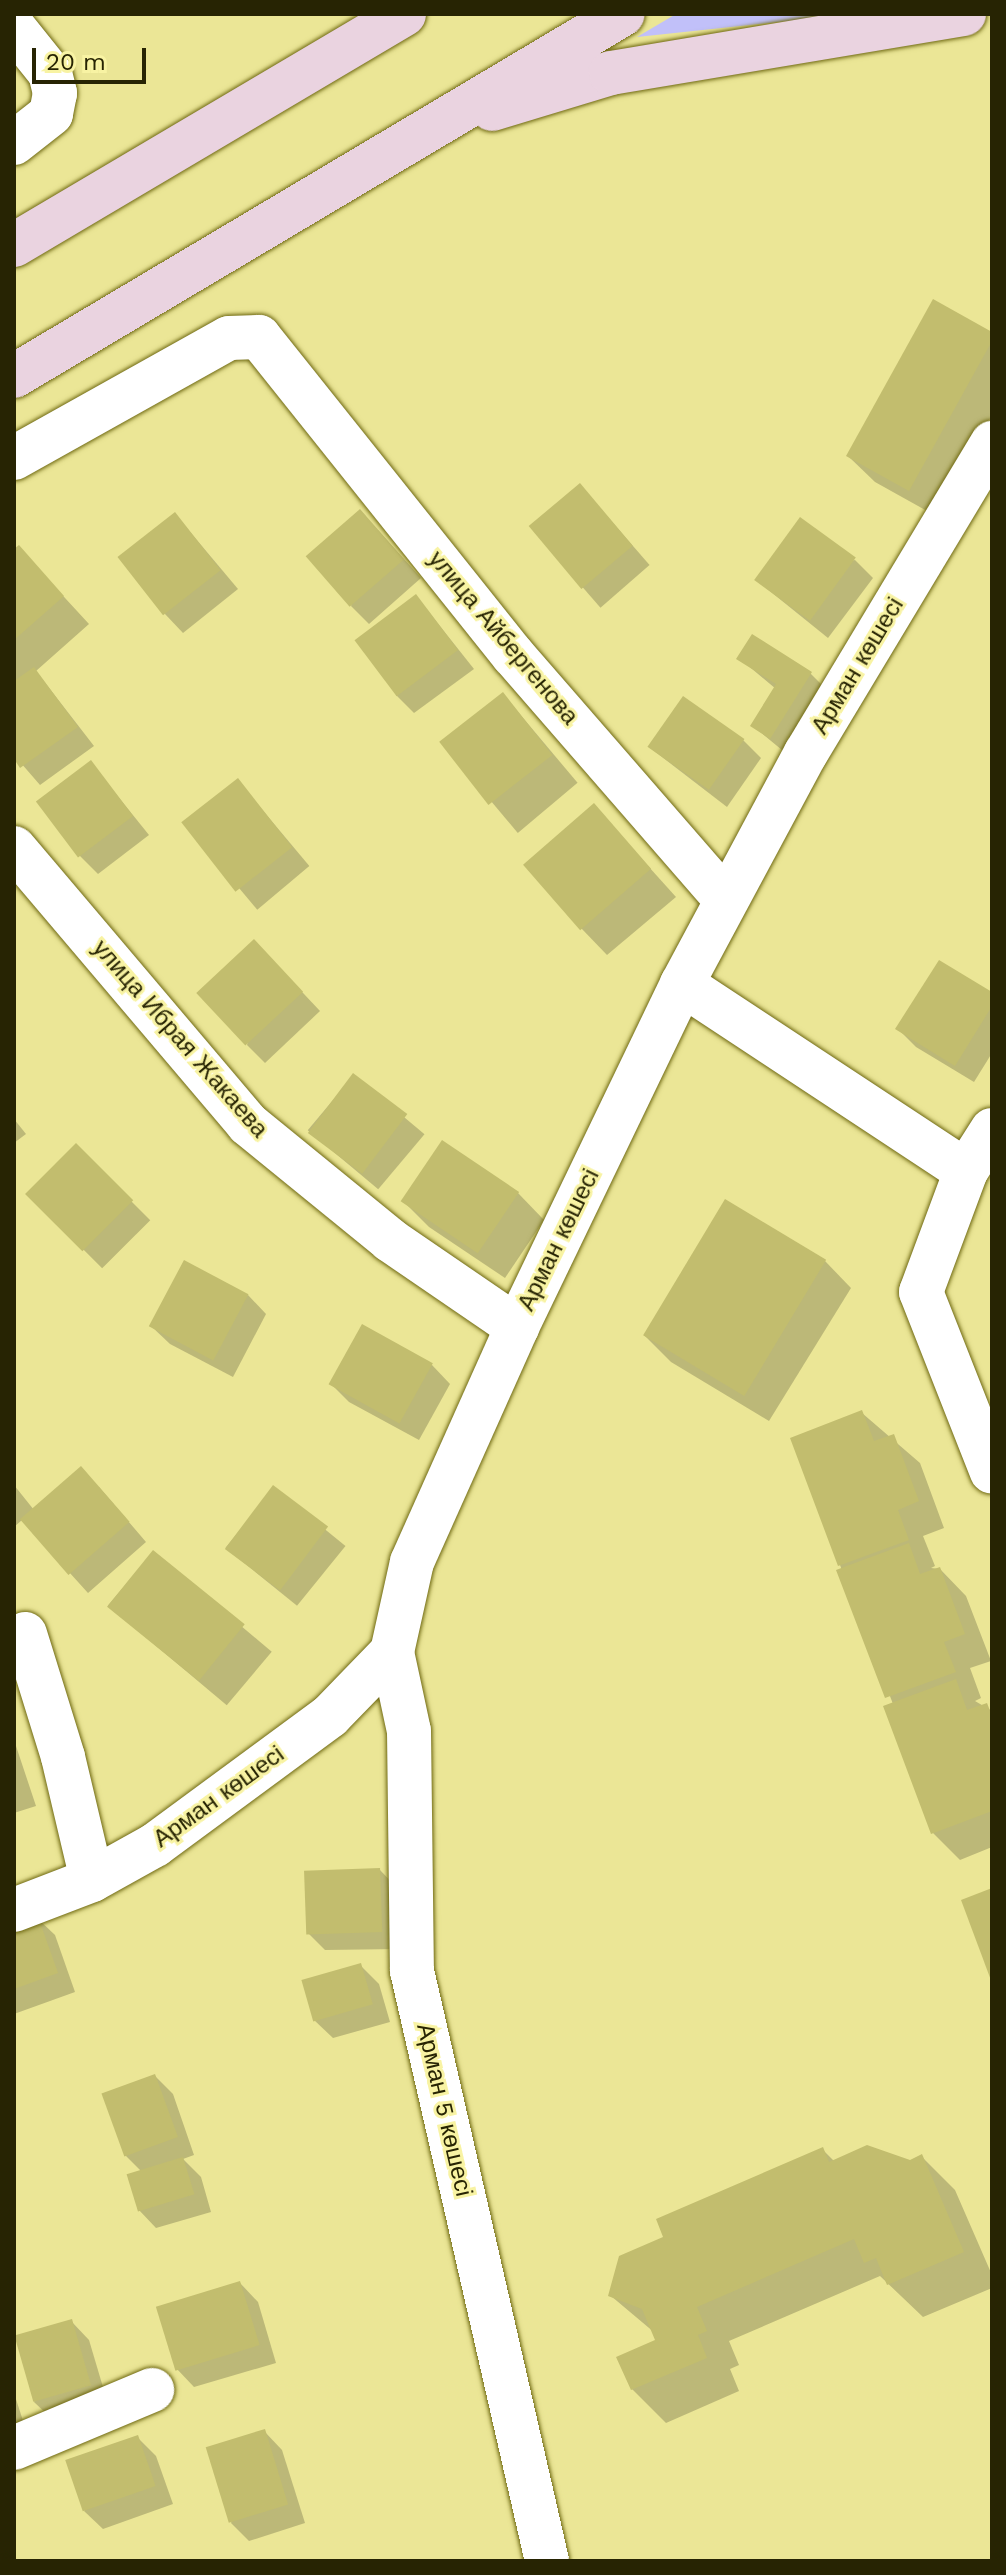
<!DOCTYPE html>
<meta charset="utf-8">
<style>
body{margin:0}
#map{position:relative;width:1006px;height:2575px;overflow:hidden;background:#ebe696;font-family:"Work Sans",sans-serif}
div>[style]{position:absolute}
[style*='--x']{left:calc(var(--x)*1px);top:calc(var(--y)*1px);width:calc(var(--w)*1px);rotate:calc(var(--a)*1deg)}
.green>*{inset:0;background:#c1c0f9}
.shadow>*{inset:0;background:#0003;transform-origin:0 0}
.building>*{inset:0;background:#c2bd6e;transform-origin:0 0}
.roads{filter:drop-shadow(0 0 2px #6f6912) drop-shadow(0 0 2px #6f6912)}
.minor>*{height:44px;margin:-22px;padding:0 22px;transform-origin:22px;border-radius:22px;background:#fff}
.secondary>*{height:44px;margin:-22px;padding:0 22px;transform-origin:22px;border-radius:22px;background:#ead3e0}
span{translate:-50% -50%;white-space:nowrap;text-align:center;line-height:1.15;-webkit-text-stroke:6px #f8f3a3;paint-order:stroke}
.street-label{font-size:24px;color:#272403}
.frame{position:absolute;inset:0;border:16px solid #272403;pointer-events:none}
.scale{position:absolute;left:32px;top:48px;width:114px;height:36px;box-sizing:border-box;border:4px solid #272403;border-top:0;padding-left:10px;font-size:24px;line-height:28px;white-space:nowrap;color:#272403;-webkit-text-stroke:6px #f8f3a3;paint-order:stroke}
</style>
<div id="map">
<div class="green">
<i style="clip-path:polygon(676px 14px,853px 14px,637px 37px)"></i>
</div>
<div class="shadow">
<i style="clip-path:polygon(992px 334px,992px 415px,936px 516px,875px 482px,848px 456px)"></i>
<i style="left:580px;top:485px;width:106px;height:65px;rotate:49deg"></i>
<i style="clip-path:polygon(175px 514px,238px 589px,183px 633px,165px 614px)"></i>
<i style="clip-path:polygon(378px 530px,421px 578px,369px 624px,351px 606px)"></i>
<i style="clip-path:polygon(18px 547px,89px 624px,36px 671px,94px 746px,40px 785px,14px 755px,14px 551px)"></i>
<i style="clip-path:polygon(855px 560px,873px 578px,828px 638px,756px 580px)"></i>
<i style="clip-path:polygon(416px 596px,474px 669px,414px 713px,396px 695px)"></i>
<i style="clip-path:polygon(739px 658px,811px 674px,829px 692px,788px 755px,753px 726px,776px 689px)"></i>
<i style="left:503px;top:694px;width:116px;height:78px;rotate:50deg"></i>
<i style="clip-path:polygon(743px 740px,761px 758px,727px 807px,649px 747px)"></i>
<i style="clip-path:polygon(91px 763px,149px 835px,98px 874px,79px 855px)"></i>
<i style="left:238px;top:781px;width:111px;height:68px;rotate:50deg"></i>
<i style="clip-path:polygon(594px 806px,676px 897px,607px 955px,581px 928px)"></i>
<i style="clip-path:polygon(272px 960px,320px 1011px,265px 1063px,247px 1045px)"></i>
<i style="clip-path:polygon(992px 995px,992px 1053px,974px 1082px,916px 1047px,898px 1029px)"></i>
<i style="left:354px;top:1075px;width:92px;height:72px;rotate:40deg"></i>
<i style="clip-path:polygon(14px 1119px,26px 1134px,14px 1143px)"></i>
<i style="left:76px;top:1146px;width:105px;height:68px;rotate:45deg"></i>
<i style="clip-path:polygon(518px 1193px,544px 1220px,505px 1278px,429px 1227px,403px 1201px)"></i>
<i style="clip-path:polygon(825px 1261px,851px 1288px,769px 1421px,671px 1362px,644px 1335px)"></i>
<i style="clip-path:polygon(248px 1295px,266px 1314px,233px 1377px,170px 1344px,151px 1326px)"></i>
<i style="clip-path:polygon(432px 1365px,450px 1384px,419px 1440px,349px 1402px,331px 1384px)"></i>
<i style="clip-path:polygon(862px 1413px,920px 1463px,944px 1528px,923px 1536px,935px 1566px,931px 1568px,940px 1569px,966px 1596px,991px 1661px,970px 1668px,981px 1698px,975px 1701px,992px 1711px,992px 1847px,960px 1860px,933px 1833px,893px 1704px,840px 1565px)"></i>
<i style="clip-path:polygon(14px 1485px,34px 1510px,99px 1487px,146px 1542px,88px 1593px,22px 1520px,14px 1527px)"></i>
<i style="left:274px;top:1488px;width:92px;height:77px;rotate:39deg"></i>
<i style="left:153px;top:1552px;width:155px;height:70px;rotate:40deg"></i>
<i style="clip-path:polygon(14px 1740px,36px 1806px,14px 1813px)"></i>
<i style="clip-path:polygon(380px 1870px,398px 1889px,399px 1949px,325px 1950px,307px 1932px)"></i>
<i style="clip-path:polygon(36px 1917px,55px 1935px,75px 1992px,14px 2014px,14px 1925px)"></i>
<i style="clip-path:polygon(361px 1966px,379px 1984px,390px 2022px,333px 2038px,314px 2020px)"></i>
<i style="clip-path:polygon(155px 2076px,173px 2094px,194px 2155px,183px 2159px,201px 2177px,211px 2212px,156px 2228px,138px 2209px,141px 2171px,125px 2155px)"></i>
<i style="clip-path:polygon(822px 2149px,835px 2162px,910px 2162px,922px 2157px,955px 2190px,992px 2275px,992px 2288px,923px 2317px,880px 2276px,729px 2341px,739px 2365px,730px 2369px,739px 2391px,666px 2423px,632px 2389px,658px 2341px,655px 2333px,611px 2296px,666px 2238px)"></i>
<i style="clip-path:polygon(240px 2283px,258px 2302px,276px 2363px,194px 2387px,176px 2368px)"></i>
<i style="clip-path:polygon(71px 2321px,89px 2340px,108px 2404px,53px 2420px,34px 2402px)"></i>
<i style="clip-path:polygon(14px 2393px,26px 2430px,14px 2434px)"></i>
<i style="clip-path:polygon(264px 2431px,282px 2450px,305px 2523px,249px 2541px,231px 2523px)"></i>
<i style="clip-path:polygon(138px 2438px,156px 2456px,173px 2504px,103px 2529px,84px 2511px)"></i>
</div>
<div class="building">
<i style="clip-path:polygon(933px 299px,992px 332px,992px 341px,909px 491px,846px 456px)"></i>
<i style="left:580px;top:483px;width:82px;height:67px;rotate:50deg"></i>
<i style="left:360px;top:509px;width:67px;height:72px;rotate:49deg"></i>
<i style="left:175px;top:512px;width:74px;height:73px;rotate:52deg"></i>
<i style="left:800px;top:517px;width:69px;height:78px;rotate:36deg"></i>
<i style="clip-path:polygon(19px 545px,64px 596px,14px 640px,14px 549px)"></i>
<i style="left:416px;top:594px;width:70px;height:77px;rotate:53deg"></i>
<i style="clip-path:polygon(752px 634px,812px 672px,770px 739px,750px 726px,776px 684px,736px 659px)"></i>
<i style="clip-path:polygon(34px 667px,78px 727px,20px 768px,14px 759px,14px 681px)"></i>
<i style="left:503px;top:692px;width:80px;height:81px;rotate:52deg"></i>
<i style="left:683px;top:696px;width:75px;height:62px;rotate:35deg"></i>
<i style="left:91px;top:760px;width:70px;height:69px;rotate:53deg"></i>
<i style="left:238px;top:778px;width:88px;height:72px;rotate:52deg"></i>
<i style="left:594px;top:803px;width:87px;height:94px;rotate:49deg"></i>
<i style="left:254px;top:939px;width:72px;height:79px;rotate:47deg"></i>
<i style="clip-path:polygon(939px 960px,992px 992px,992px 1006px,955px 1066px,895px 1029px)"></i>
<i style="left:353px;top:1073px;width:68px;height:75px;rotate:37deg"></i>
<i style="left:442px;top:1140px;width:93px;height:74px;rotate:34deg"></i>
<i style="left:76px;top:1143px;width:81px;height:72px;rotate:45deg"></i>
<i style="left:725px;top:1199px;width:118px;height:159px;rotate:31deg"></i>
<i style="left:184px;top:1260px;width:73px;height:75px;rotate:28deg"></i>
<i style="left:362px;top:1324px;width:81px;height:69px;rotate:29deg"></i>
<i style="clip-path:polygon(862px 1410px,874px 1441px,894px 1434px,919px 1501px,898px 1510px,909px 1540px,838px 1566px,790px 1438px)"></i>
<i style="left:81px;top:1466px;width:74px;height:81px;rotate:49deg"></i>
<i style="left:273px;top:1485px;width:69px;height:80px;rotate:37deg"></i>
<i style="clip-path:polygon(909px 1543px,920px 1574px,940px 1567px,965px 1634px,944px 1642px,956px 1672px,885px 1698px,836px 1570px)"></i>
<i style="left:153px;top:1550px;width:118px;height:73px;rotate:39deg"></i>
<i style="clip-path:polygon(956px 1679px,967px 1710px,987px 1703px,992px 1716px,992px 1811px,931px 1834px,883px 1706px)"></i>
<i style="left:380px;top:1868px;width:64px;height:76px;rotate:88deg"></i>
<i style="clip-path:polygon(992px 1888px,992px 1983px,961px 1900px)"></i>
<i style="clip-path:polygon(37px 1914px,58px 1973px,14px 1989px,14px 1923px)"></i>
<i style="left:361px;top:1963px;width:43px;height:62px;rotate:74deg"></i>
<i style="left:155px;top:2074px;width:67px;height:57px;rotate:70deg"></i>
<i style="clip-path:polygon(867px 2145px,910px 2160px,922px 2154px,964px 2252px,887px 2285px,876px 2258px,864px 2263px,854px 2239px,697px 2307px,707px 2331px,698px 2335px,707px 2358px,631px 2390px,616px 2357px,655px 2340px,642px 2309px,608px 2296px,619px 2256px,663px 2237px,656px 2219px,823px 2147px,829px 2162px)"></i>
<i style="left:183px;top:2157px;width:39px;height:59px;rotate:73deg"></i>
<i style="left:240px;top:2281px;width:67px;height:88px;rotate:73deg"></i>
<i style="left:72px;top:2319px;width:69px;height:60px;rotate:74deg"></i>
<i style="left:265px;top:2429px;width:79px;height:62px;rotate:73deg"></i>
<i style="left:138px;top:2435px;width:54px;height:77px;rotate:71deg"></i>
</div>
<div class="roads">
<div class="minor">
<i style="--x:14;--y:28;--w:58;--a:51.3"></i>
<i style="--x:50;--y:73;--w:21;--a:76"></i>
<i style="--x:55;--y:93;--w:21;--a:101"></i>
<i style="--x:51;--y:114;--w:47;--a:141.9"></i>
<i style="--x:14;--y:458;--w:246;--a:-29.2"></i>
<i style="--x:229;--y:338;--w:30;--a:-2"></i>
<i style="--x:259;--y:337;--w:407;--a:51.4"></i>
<i style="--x:513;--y:655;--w:323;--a:49"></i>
<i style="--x:14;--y:848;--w:362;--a:49.7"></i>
<i style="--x:248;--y:1124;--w:183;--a:39.2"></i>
<i style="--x:390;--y:1240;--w:154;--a:34.4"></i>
<i style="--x:682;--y:984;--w:340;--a:33.4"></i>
<i style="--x:992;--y:1130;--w:49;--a:122.4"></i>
<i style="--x:966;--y:1171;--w:129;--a:110.4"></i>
<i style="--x:921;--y:1292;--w:193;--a:68.5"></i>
<i style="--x:25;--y:1634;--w:129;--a:72.8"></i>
<i style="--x:63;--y:1757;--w:126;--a:76.7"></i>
<i style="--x:392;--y:1652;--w:81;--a:77.9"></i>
<i style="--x:409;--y:1731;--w:240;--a:89.3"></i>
<i style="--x:412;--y:1971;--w:605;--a:77.11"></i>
<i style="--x:14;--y:1910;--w:84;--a:-21"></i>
<i style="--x:92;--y:1880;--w:72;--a:-29.1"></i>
<i style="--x:155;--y:1845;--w:217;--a:-36.4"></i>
<i style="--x:330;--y:1716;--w:89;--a:-45.9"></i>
<i style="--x:392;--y:1652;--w:92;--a:-77.5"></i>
<i style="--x:412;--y:1562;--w:257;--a:-65.9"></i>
<i style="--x:517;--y:1327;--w:381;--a:-64.3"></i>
<i style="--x:682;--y:984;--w:262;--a:-61.8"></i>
<i style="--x:806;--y:753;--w:362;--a:-59"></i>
<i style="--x:14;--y:2448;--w:150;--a:-22.8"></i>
</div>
<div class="secondary">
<i style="--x:492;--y:109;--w:124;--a:-16.8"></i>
<i style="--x:611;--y:73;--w:358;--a:-9.5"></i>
<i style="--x:14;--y:245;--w:453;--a:-30.6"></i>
<i style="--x:14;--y:376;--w:708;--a:-30.73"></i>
</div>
</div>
<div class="street-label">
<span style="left:503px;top:638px;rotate:50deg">улица Айбергенова</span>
<span style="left:858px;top:666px;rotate:-59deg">Арман көшесі</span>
<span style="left:180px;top:1039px;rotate:49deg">улица Ибрая Жакаева</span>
<span style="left:559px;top:1240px;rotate:-64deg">Арман көшесі</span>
<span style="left:219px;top:1797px;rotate:-36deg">Арман көшесі</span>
<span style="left:444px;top:2110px;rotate:77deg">Арман 5 көшесі</span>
</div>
<div class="frame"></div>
<div class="scale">20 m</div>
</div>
